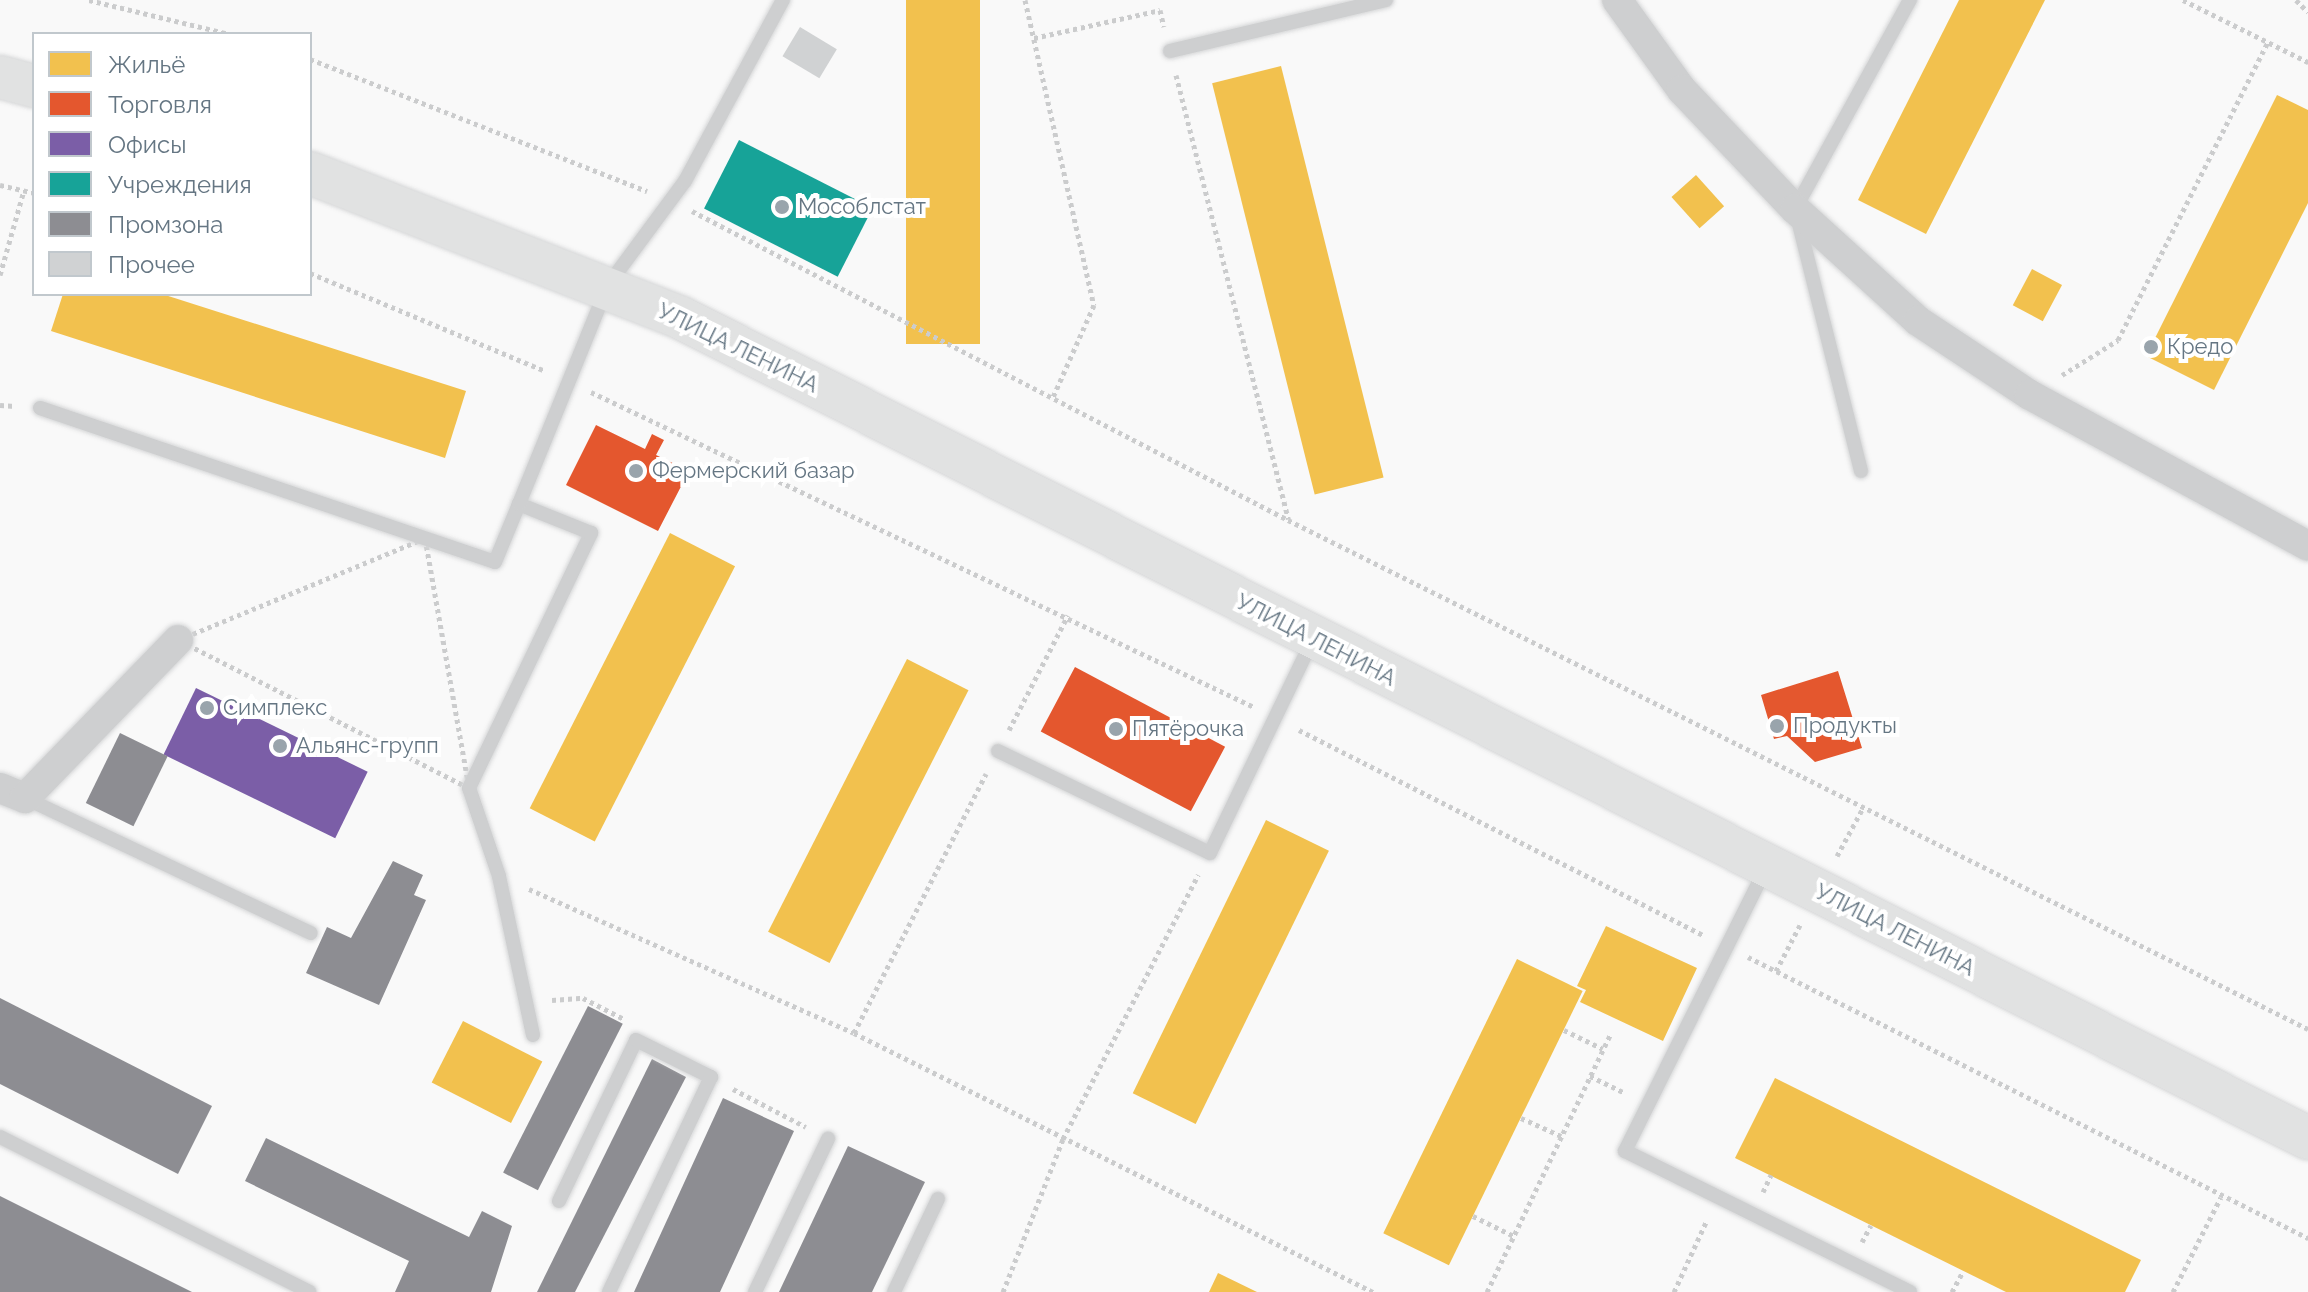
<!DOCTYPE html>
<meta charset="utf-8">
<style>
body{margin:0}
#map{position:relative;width:2308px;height:1292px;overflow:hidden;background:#f9f9f9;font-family:Raleway,sans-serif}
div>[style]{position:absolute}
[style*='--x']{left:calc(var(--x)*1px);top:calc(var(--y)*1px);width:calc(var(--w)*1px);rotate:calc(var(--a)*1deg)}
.homes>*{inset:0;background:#f2c14e;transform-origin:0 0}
.shops>*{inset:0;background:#e4572e;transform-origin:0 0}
.offices>*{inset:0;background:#7b5ea7;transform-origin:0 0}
.public>*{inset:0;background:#17a398;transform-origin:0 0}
.industry>*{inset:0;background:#8d8d92;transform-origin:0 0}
.building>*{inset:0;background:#d0d2d3;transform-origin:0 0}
.path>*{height:5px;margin-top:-2.5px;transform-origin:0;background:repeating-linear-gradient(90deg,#cbcccd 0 4px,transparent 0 8px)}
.roads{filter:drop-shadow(0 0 2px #d5d6d7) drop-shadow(0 0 2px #d5d6d7)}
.lane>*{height:14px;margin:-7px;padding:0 7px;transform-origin:7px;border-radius:7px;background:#cecfd0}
.street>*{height:30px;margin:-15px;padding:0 15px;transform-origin:15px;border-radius:15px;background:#cecfd0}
.secondary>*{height:42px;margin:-21px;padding:0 21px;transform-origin:21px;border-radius:21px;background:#e1e2e2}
.dots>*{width:22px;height:22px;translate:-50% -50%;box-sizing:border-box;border:4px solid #fff;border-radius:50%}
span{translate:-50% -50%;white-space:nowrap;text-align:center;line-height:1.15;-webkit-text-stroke:8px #fff;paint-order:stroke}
.poi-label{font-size:22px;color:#657683}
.left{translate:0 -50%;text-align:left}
.street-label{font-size:22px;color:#657683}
.legend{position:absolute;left:32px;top:32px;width:280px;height:264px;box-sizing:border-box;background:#fff;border:2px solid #c1c8cd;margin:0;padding:10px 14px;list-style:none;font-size:24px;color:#657683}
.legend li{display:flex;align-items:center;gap:16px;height:40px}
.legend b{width:40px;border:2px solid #c1c8cd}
</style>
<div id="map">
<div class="homes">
<i style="left:906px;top:0;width:74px;height:344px"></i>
<i style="clip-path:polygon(1959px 0,2045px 0,1926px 234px,1858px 200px)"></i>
<i style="left:1281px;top:66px;width:424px;height:71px;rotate:76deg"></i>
<i style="clip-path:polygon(2277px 95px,2308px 110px,2308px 203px,2214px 390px,2146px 356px)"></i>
<i style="left:1696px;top:175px;width:42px;height:33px;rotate:48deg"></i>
<i style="left:2032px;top:269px;width:34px;height:41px;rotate:28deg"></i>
<i style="clip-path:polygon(63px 294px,162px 294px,466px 391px,445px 458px,51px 331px)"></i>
<i style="left:670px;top:533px;width:73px;height:309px;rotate:27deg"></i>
<i style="left:907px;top:659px;width:69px;height:306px;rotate:27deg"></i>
<i style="left:1266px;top:820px;width:70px;height:304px;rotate:26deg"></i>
<i style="clip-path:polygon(1606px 926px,1697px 968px,1663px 1041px,1580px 1002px,1586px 990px,1577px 986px)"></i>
<i style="left:1517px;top:959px;width:73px;height:305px;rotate:26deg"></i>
<i style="left:463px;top:1021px;width:89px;height:69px;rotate:27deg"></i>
<i style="clip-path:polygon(1775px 1078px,2141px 1260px,2125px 1292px,2006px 1292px,1735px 1158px)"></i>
<i style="clip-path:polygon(1218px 1273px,1257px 1292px,1209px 1292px)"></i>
</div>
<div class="shops">
<i style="clip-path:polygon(596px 425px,645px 449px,652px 434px,664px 440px,656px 455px,689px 471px,658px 531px,566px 485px)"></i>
<i style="left:1075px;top:667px;width:170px;height:73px;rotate:28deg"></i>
<i style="clip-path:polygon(1838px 671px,1862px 748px,1815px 762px,1787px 736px,1774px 739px,1761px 695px)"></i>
</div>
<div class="offices">
<i style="left:196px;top:688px;width:191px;height:74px;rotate:26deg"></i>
</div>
<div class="public">
<i style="left:739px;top:140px;width:150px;height:77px;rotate:27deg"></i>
</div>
<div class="industry">
<i style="left:120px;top:733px;width:53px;height:78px;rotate:26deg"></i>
<i style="clip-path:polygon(393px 861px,423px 875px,414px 895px,426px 900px,379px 1005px,306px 973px,327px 927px,351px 938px)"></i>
<i style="clip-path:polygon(0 998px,212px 1106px,178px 1174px,0 1084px)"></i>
<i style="left:588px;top:1006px;width:39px;height:187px;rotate:27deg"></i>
<i style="clip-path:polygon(652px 1059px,686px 1077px,575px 1292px,537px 1292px)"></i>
<i style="clip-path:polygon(723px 1098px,794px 1131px,720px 1292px,634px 1292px)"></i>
<i style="clip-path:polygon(266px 1138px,469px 1237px,482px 1211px,512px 1226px,491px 1292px,395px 1292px,409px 1261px,245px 1181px)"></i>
<i style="clip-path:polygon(848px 1146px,925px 1182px,872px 1292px,779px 1292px)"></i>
<i style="clip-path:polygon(0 1196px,192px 1292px,0 1292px)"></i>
</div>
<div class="building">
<i style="left:800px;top:27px;width:43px;height:34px;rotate:31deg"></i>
</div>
<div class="path">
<i style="--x:89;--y:0;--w:145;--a:13.6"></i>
<i style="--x:1025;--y:0;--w:313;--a:77.3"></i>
<i style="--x:1094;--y:305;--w:101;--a:114"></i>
<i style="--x:2183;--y:0;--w:140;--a:26.4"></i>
<i style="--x:2296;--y:0;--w:17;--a:45"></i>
<i style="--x:1034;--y:38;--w:129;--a:-12.5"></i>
<i style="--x:1160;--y:10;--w:17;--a:77"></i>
<i style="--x:310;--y:59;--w:362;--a:21.4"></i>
<i style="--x:1176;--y:75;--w:458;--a:75.8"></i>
<i style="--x:0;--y:185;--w:35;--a:13"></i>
<i style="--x:692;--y:211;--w:671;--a:27.4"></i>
<i style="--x:1288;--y:520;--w:1140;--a:26.52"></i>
<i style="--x:310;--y:273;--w:255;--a:22.6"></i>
<i style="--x:0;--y:275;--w:88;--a:-74.2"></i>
<i style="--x:2062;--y:375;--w:66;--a:-32"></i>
<i style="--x:2118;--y:340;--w:334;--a:-63.3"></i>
<i style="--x:591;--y:392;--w:734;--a:25.41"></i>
<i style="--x:0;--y:405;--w:15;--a:4"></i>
<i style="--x:425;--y:538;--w:254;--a:80"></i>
<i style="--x:469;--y:788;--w:326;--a:-153"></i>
<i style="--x:178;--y:640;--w:267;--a:-22.4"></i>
<i style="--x:1009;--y:730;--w:129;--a:-62.8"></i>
<i style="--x:1299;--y:730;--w:453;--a:26.9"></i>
<i style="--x:1837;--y:856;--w:55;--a:-61.6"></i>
<i style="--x:529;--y:889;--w:355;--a:23.9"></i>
<i style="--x:854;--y:1033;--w:580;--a:26.52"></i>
<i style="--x:1748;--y:957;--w:627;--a:26.65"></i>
<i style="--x:1776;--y:971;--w:52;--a:-62.4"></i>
<i style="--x:552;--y:1000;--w:31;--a:-4"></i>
<i style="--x:583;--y:998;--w:46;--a:27.1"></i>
<i style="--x:1564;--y:1030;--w:43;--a:26"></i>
<i style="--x:854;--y:1033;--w:291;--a:-63"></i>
<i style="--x:1590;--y:1076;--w:39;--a:26"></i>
<i style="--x:733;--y:1089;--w:82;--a:27.5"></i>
<i style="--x:1521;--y:1118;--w:44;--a:24.2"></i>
<i style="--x:1763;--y:1192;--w:19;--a:-65"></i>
<i style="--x:1473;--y:1216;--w:46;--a:26"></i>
<i style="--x:1862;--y:1242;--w:19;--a:-62"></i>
<i style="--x:1003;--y:1292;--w:164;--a:-68.6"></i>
<i style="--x:1063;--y:1139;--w:297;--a:-62.9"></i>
<i style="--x:1487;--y:1292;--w:285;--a:-64.4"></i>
<i style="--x:1674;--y:1292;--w:79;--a:-65.4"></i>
<i style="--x:1952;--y:1292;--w:24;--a:-62"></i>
<i style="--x:2173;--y:1292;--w:106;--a:-63.2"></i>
</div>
<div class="roads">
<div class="lane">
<i style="--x:1170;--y:51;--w:222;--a:-13.3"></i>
<i style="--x:40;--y:408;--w:480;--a:18.7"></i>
<i style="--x:495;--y:562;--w:63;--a:-67.5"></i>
<i style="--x:1861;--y:471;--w:270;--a:-104.1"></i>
<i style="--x:1795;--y:209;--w:239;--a:-61.2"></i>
<i style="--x:998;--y:751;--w:235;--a:25.7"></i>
<i style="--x:1210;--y:853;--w:237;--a:-64.3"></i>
<i style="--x:25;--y:798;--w:316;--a:25.3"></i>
<i style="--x:1765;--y:870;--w:314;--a:116.5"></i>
<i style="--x:1625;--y:1151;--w:318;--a:26.3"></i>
<i style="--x:533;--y:1035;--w:163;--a:-102.1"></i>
<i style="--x:499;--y:876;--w:93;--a:-108.8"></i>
<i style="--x:469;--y:788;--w:283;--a:-64.4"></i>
<i style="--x:591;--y:533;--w:78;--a:-158.1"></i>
<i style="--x:519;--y:504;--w:236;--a:-67.9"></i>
<i style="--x:608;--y:285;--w:129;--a:-53.5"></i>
<i style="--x:685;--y:181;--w:206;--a:-61.6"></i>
<i style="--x:0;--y:1137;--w:346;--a:26.6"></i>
<i style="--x:559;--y:1201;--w:178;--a:-64.4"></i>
<i style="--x:636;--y:1040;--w:84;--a:26.3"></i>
<i style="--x:711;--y:1077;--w:238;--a:115.4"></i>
<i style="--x:755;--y:1292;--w:170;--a:-64.5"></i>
<i style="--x:894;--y:1292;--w:103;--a:-64.7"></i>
</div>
<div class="street">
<i style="--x:1617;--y:0;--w:111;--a:54.2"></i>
<i style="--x:1682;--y:90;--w:164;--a:46.5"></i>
<i style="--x:1795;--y:209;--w:166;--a:42.3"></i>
<i style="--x:1918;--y:321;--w:134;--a:33.5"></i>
<i style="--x:2030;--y:395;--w:316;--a:28.5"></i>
<i style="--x:0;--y:788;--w:27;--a:22"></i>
<i style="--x:25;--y:798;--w:220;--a:-45.9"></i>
</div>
<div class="secondary">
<i style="--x:0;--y:77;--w:35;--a:15"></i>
<i style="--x:310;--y:173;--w:398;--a:21.3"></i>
<i style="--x:681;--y:318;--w:1822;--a:26.75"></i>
</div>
</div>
<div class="dots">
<i style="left:782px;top:207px;background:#99a4ac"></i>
<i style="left:2151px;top:347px;background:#99a4ac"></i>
<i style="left:636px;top:471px;background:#99a4ac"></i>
<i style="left:207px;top:708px;background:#99a4ac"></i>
<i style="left:1777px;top:726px;background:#99a4ac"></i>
<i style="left:1116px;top:729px;background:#99a4ac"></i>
<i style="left:280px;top:746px;background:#99a4ac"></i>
</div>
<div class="poi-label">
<span class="left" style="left:798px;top:207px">Мособлстат</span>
<span class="left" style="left:2167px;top:347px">Кредо</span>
<span class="left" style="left:652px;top:471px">Фермерский базар</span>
<span class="left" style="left:223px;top:708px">Симплекс</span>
<span class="left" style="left:1793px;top:726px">Продукты</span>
<span class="left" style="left:1132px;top:729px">Пятёрочка</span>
<span class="left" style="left:296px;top:746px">Альянс-групп</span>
</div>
<div class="street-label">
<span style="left:738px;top:348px;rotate:26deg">УЛИЦА ЛЕНИНА</span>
<span style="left:1316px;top:640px;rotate:27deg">УЛИЦА ЛЕНИНА</span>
<span style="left:1895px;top:930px;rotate:27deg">УЛИЦА ЛЕНИНА</span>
</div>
<ul class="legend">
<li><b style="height:22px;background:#f2c14e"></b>Жильё</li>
<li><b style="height:22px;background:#e4572e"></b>Торговля</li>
<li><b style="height:22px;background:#7b5ea7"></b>Офисы</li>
<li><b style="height:22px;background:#17a398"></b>Учреждения</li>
<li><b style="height:22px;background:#8d8d92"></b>Промзона</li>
<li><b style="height:22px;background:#d0d2d3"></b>Прочее</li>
</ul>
</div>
